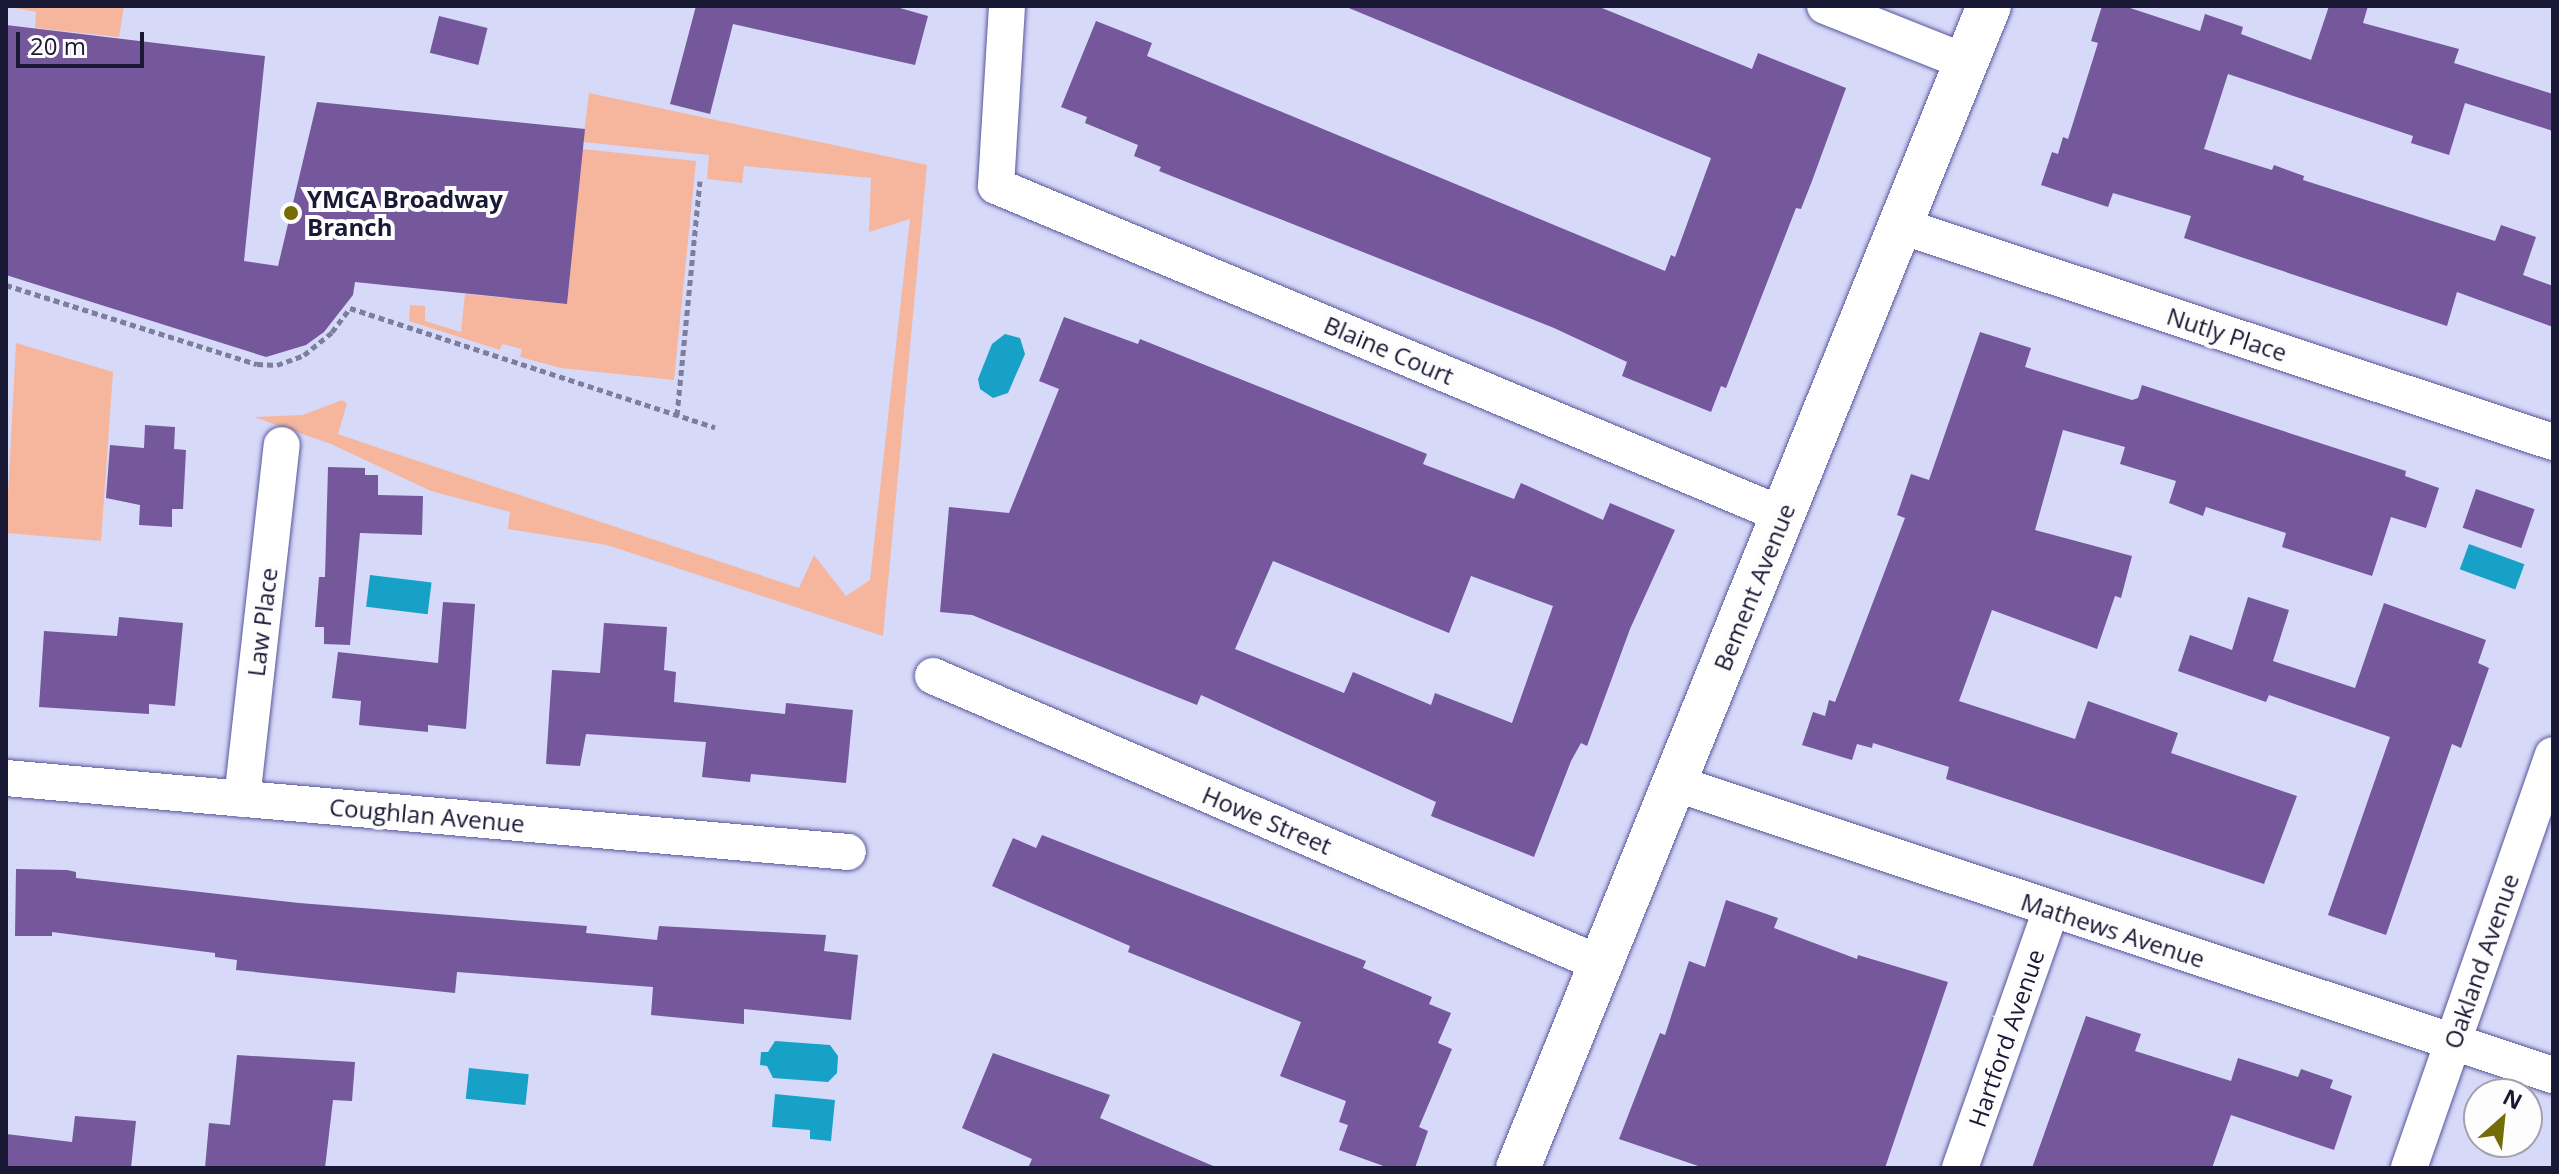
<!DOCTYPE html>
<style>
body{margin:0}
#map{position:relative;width:2559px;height:1174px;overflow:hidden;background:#d7d9f9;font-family:"Open Sans",sans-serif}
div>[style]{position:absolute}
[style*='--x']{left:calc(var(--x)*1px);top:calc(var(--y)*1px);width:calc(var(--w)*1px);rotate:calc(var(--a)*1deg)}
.green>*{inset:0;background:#f5b69d}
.water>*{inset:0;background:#17a1c6;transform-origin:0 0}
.building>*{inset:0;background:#75579b;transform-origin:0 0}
.path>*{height:5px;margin-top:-2.5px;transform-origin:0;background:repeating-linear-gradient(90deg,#7d7e9d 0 6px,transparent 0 10px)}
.roads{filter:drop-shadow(0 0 2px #58569b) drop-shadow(0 0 2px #58569b)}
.minor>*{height:36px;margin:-18px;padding:0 18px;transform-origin:18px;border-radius:18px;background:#fff}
.tertiary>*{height:44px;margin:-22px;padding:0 22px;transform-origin:22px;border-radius:22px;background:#fff}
.dots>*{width:22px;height:22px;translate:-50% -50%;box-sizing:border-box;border:4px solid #fdfdfd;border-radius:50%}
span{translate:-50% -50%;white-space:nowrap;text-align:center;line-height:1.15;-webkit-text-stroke:8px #fdfdfd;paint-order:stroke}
.poi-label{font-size:24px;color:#191835;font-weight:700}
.left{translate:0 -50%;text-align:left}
.street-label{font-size:24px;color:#191835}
.frame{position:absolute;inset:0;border:8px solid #191835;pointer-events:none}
.north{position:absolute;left:2463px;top:1078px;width:80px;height:80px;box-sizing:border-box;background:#fdfdfd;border:2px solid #a2a1ad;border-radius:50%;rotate:27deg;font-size:22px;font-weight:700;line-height:32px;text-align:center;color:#191835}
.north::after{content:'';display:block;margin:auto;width:28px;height:36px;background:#766c07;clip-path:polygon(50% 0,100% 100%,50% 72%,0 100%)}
.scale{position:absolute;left:16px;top:32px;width:128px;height:36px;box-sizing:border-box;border:4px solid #191835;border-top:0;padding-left:10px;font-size:24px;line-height:28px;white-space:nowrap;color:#191835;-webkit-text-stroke:6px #fdfdfd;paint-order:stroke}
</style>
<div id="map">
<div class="green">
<i style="clip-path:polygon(6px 6px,124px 6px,119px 37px,35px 28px,36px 12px)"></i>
<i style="clip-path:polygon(589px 93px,927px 165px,883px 636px,607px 545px,508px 529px,510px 512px,431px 491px,331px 444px,254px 417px,303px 415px,342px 400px,347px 404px,338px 434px,370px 445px,799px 588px,814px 555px,846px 596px,870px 580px,910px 219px,869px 232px,871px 178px,744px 166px,742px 183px,707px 179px,709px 155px,583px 142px)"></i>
<i style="clip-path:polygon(582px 149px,696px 161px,674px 380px,561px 368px,520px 357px,522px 349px,502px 344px,500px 350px,409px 321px,410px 305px,425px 306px,425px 321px,461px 332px,465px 294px,567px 304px)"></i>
<i style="clip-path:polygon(16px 343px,113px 372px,101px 541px,6px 533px)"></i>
</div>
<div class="water">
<i style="clip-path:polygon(1005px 334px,1020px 338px,1025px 354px,1008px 393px,993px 398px,980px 389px,978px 379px,992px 344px)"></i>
<i style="left:2469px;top:544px;width:59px;height:27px;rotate:20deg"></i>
<i style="left:370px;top:575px;width:62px;height:32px;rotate:7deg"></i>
<i style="clip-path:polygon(775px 1041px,830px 1045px,838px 1056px,837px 1073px,828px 1082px,773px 1078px,767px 1066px,760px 1065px,761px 1052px,768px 1052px)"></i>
<i style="left:469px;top:1068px;width:60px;height:31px;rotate:6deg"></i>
<i style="clip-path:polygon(775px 1094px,835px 1100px,831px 1141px,810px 1139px,810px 1130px,772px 1127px)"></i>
</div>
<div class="building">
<i style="clip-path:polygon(696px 6px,893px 6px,928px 16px,915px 65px,733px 24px,710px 114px,670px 104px)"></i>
<i style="clip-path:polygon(1344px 6px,1597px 6px,1752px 69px,1758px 53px,1846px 88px,1812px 181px,1801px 209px,1796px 208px,1726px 388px,1721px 386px,1711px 412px,1622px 376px,1627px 362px,1554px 328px,1159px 171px,1161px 167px,1134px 156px,1138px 145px,1085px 123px,1087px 117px,1061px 107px,1096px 21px,1152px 43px,1147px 56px,1665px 271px,1671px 255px,1675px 257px,1711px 158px)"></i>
<i style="clip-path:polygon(2102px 6px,2124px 6px,2200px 31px,2205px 14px,2243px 27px,2241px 34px,2311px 60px,2329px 6px,2368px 6px,2363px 23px,2459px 49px,2454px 63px,2553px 94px,2553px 131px,2465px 103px,2449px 155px,2411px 143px,2413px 136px,2228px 74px,2204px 149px,2272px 170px,2274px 165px,2304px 176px,2303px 180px,2495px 241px,2501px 225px,2536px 237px,2523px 275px,2553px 286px,2553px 327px,2457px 292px,2447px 326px,2184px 238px,2191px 216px,2113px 193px,2108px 207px,2041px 185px,2052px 152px,2058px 154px,2063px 137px,2068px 139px,2098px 43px,2091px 41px)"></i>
<i style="left:439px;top:16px;width:50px;height:38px;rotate:14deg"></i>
<i style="clip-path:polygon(6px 25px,265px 56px,244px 261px,278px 266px,317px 102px,585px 129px,567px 304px,355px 282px,353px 295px,324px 332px,306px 345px,266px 357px,6px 275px)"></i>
<i style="clip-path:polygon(evenodd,1064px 317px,1138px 344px,1140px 339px,1365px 429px,1427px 454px,1423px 464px,1514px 499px,1521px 483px,1603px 520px,1610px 503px,1675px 530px,1630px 629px,1587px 746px,1581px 743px,1571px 761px,1534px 857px,1431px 816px,1436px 802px,1201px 695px,1197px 705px,972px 615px,940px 612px,949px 507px,1009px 513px,1059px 389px,1039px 381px,1064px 317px,1273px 561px,1449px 633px,1471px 576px,1553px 606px,1512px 723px,1435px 693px,1431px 705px,1353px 672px,1344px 693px,1235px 649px,1273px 561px)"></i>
<i style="clip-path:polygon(1980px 332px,2031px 348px,2025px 367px,2132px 400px,2138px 398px,2142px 385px,2406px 471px,2405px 476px,2439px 488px,2426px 528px,2391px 517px,2372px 576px,2282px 547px,2286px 533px,2206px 507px,2203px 516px,2169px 503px,2176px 481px,2120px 464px,2125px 447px,2063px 430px,2035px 530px,2132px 556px,2121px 598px,2115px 596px,2097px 649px,1992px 610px,1959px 701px,2075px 739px,2088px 701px,2178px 733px,2171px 753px,2297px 796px,2264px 884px,1946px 779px,1949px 767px,1873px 743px,1872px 748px,1857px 744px,1852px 760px,1802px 745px,1813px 712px,1825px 716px,1829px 700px,1835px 702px,1905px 518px,1897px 515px,1911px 474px,1929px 480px)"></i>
<i style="clip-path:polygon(145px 425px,175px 427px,174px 449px,186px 450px,183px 509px,172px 509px,172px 527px,139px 525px,140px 505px,106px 498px,110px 445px,144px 448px)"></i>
<i style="clip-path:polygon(328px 467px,365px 468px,365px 475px,378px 475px,378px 495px,423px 496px,422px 535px,360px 533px,350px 645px,324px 644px,324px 627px,315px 627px,319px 577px,325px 577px)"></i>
<i style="left:2476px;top:489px;width:62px;height:41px;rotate:19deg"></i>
<i style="clip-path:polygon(2248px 597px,2289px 610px,2273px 661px,2355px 688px,2384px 603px,2486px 640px,2478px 663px,2489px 668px,2461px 748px,2452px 744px,2386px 935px,2328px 915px,2390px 737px,2269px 695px,2266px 702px,2178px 671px,2190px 635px,2232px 650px)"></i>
<i style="clip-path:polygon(443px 602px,475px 604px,466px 729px,428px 725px,428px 732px,359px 725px,361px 701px,332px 698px,338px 652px,438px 663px)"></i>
<i style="clip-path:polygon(119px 617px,183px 623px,175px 706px,149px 704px,149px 714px,39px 707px,44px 631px,117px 636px)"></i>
<i style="clip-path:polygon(604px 623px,667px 627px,664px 670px,676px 672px,674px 702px,785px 714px,786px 703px,853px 710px,846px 783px,751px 774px,750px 782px,702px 777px,706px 742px,586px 734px,580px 766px,546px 764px,552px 670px,600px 673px)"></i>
<i style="clip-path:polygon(1042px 835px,1366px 961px,1363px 968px,1432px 997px,1429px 1004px,1451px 1013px,1438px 1043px,1452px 1049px,1419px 1127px,1428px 1131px,1415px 1168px,1389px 1168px,1339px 1150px,1348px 1125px,1339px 1122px,1346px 1101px,1280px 1076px,1301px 1022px,1128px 952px,1130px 946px,992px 886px,1013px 838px,1036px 848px)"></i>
<i style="clip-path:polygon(16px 869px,67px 870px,76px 872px,76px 878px,299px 903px,587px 926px,586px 933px,657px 940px,659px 926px,826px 935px,824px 951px,858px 955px,851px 1020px,744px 1009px,744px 1024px,651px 1015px,653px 987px,457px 972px,455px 993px,236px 970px,237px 960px,215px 957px,215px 953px,52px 932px,52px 936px,15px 936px)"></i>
<i style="clip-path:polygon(1726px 900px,1778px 918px,1774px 928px,1857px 959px,1858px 955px,1948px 982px,1885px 1168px,1704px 1168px,1619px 1139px,1660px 1033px,1665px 1035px,1689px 961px,1705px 967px)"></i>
<i style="clip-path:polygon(2086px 1016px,2141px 1034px,2135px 1051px,2231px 1081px,2238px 1058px,2298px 1077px,2301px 1069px,2333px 1080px,2330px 1088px,2352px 1096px,2334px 1150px,2231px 1115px,2212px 1168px,2032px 1168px)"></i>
<i style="clip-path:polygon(993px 1053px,1110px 1095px,1100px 1118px,1218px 1168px,1028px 1168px,1032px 1159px,962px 1128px)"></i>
<i style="clip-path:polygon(237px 1055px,355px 1062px,352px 1101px,333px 1100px,325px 1168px,205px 1168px,209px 1123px,230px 1125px)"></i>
<i style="clip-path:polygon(75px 1116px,136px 1121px,131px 1168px,6px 1168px,6px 1134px,72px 1142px)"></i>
</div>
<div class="path">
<i style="--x:6;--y:285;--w:263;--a:17.5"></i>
<i style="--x:257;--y:364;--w:20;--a:3"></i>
<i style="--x:277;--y:365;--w:29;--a:-20"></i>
<i style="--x:304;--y:355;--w:36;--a:-39"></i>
<i style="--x:332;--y:332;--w:30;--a:-53"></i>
<i style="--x:350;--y:308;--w:384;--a:18.1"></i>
<i style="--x:677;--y:415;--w:235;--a:-84.4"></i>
</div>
<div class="roads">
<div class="minor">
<i style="--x:1007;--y:6;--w:180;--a:93.5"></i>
<i style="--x:996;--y:186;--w:853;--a:22.69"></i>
<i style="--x:1825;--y:6;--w:152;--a:21.7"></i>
<i style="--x:1901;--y:226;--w:687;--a:18.33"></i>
<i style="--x:933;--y:676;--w:727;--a:23.32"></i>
<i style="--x:6;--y:778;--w:845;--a:5.02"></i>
<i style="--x:1674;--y:783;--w:926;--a:18.38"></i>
<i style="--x:242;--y:799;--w:356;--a:-83.6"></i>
<i style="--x:1960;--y:1168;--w:275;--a:-70.6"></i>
<i style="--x:2409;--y:1168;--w:437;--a:-70.8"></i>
</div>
<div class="tertiary">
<i style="--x:1518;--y:1168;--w:1254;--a:-67.94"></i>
</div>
</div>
<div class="dots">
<i style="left:291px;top:213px;background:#766c07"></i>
</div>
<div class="poi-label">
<span class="left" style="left:307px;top:213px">YMCA Broadway<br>Branch</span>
</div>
<div class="street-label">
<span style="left:2227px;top:334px;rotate:18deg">Nutly Place</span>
<span style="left:1389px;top:350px;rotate:23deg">Blaine Court</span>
<span style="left:1754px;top:587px;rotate:-68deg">Bement Avenue</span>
<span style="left:262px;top:622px;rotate:-83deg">Law Place</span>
<span style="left:427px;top:815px;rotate:5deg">Coughlan Avenue</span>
<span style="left:1267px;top:820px;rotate:23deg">Howe Street</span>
<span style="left:2113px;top:930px;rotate:18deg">Mathews Avenue</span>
<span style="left:2481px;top:961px;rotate:-71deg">Oakland Avenue</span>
<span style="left:2006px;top:1038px;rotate:-71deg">Hartford Avenue</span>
</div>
<div class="frame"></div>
<div class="north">N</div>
<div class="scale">20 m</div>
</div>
